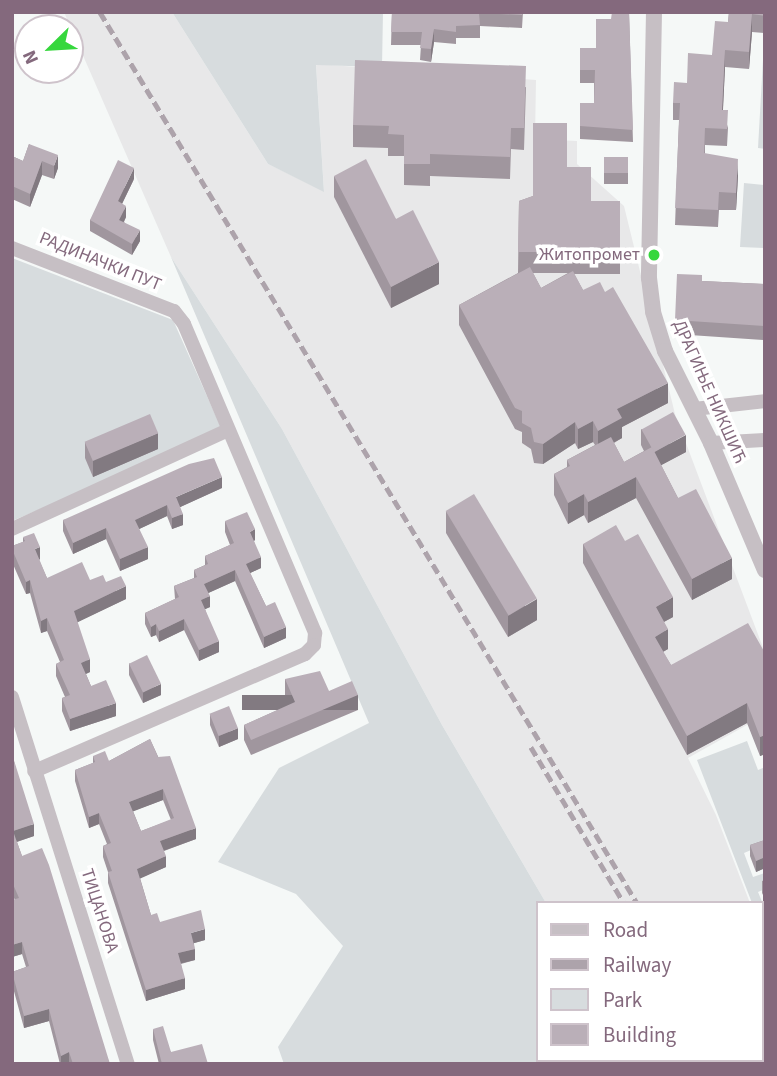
<!DOCTYPE html>
<meta charset="utf-8">
<style>
body{margin:0}
#map{position:relative;width:777px;height:1076px;overflow:hidden;background:#f5f8f7;font-family:"Source Sans 3",sans-serif}
div>[style]{position:absolute}
[style*='--x']{left:calc(var(--x)*1px);top:calc(var(--y)*1px);width:calc(var(--w)*1px);rotate:calc(var(--a)*1deg)}
.built>*{inset:0;background:#e8e8e9}
.green>*{inset:0;background:#d7dcde}
.minor>*{height:14px;margin:-7px;padding:0 7px;transform-origin:7px;border-radius:7px;background:#c6bfc4}
.tertiary>*{height:16px;margin:-8px;padding:0 8px;transform-origin:8px;border-radius:8px;background:#c6bfc4}
.rail>*{height:4.5px;margin-top:-2.25px;transform-origin:0;background:repeating-linear-gradient(90deg,#ada3ab 0 10px,transparent 0 15px)}
.wall>*{inset:0;background:#a0969e;transform-origin:0 0}
.shaded-wall>*{inset:0;background:#827a81;transform-origin:0 0}
.building>*{inset:0;background:#baafb8;transform-origin:0 0}
.dots>*{width:19px;height:19px;translate:-50% -50%;box-sizing:border-box;border:4px solid #fff;border-radius:50%}
span{translate:-50% -50%;white-space:nowrap;text-align:center;line-height:1.15;-webkit-text-stroke:7px #fff;paint-order:stroke}
.poi-label{font-size:18px;color:#84697d}
.right{translate:-100% -50%;text-align:right}
.street-label{font-size:18px;color:#84697d}
.frame{position:absolute;inset:0;border:14px solid #84697d;pointer-events:none}
.legend{position:absolute;left:536px;top:901px;width:228px;height:161px;box-sizing:border-box;background:#fff;border:2px solid #cec3cb;margin:0;padding:9px 12px;list-style:none;font-size:21px;color:#84697d}
.legend li{display:flex;align-items:center;gap:14px;height:35px}
.legend b{width:35px;border:2px solid #cec3cb}
.north{position:absolute;left:14px;top:14px;width:70px;height:70px;box-sizing:border-box;background:#fff;border:2px solid #cec3cb;border-radius:50%;rotate:246deg;font-size:19px;font-weight:700;line-height:28px;text-align:center;color:#84697d}
.north::after{content:'';display:block;margin:auto;width:24px;height:32px;background:#36d73d;clip-path:polygon(50% 0,100% 100%,50% 72%,0 100%)}
</style>
<div id="map">
<div class="built">
<i style="clip-path:polygon(64px 12px,172px 12px,268px 164px,324px 191px,316px 64px,536px 80px,535px 139px,577px 141px,577px 164px,624px 206px,675px 414px,765px 653px,765px 715px,688px 758px,716px 815px,750px 903px,546px 903px,442px 725px,282px 429px,171px 257px)"></i>
<i style="clip-path:polygon(761px 934px,765px 1064px,640px 1064px,638px 1060px,761px 1060px)"></i>
</div>
<div class="green">
<i style="clip-path:polygon(172px 12px,383px 12px,382px 67px,316px 65px,324px 192px,268px 164px)"></i>
<i style="clip-path:polygon(764px 42px,765px 42px,765px 149px,758px 148px)"></i>
<i style="clip-path:polygon(744px 183px,765px 185px,765px 248px,740px 247px)"></i>
<i style="clip-path:polygon(171px 257px,282px 429px,442px 725px,546px 903px,537px 903px,537px 1060px,640px 1064px,284px 1064px,278px 1047px,343px 946px,296px 894px,218px 862px,279px 768px,369px 723px)"></i>
<i style="clip-path:polygon(12px 258px,173px 320px,223px 432px,12px 521px)"></i>
<i style="clip-path:polygon(747px 741px,758px 770px,765px 767px,765px 844px,744px 853px,753px 877px,765px 873px,765px 889px,758px 892px,765px 909px,765px 937px,761px 903px,752px 903px,697px 760px)"></i>
</div>
<div class="minor">
<i style="--x:12;--y:248;--w:174;--a:21.3"></i>
<i style="--x:174;--y:311;--w:16;--a:52"></i>
<i style="--x:184;--y:324;--w:336;--a:67"></i>
<i style="--x:315;--y:633;--w:12;--a:95"></i>
<i style="--x:314;--y:645;--w:13;--a:135"></i>
<i style="--x:305;--y:654;--w:295;--a:156.6"></i>
<i style="--x:694;--y:409;--w:71;--a:-6.4"></i>
<i style="--x:711;--y:443;--w:54;--a:-3.2"></i>
<i style="--x:12;--y:529;--w:238;--a:-24.6"></i>
<i style="--x:12;--y:697;--w:385;--a:72.5"></i>
</div>
<div class="tertiary">
<i style="--x:654;--y:12;--w:266;--a:91.1"></i>
<i style="--x:649;--y:278;--w:34;--a:83"></i>
<i style="--x:653;--y:312;--w:41;--a:72.9"></i>
<i style="--x:665;--y:351;--w:103;--a:63.4"></i>
<i style="--x:711;--y:443;--w:138;--a:67"></i>
</div>
<div class="rail">
<i style="--x:100;--y:12;--w:1040;--a:58.92"></i>
<i style="--x:531;--y:747;--w:182;--a:59.2"></i>
<i style="--x:719;--y:1060;--w:4;--a:63"></i>
<i style="--x:733;--y:1060;--w:5;--a:53"></i>
</div>
<div class="wall">
<i style="clip-path:polygon(392px 12px,523px 12px,522px 28px,480px 26px,480px 38px,456px 38px,456px 44px,434px 42px,431px 62px,420px 60px,421px 45px,391px 45px)"></i>
<i style="clip-path:polygon(629px 12px,633px 142px,580px 139px,580px 103px,594px 103px,594px 83px,580px 83px,580px 48px,596px 48px,611px 19px)"></i>
<i style="clip-path:polygon(729px 12px,765px 12px,765px 33px,752px 32px,749px 69px,725px 67px,723px 110px,728px 128px,727px 146px,705px 145px,705px 154px,738px 176px,736px 210px,719px 210px,718px 227px,675px 225px,679px 120px,673px 120px,673px 103px,687px 83px,712px 55px,728px 22px)"></i>
<i style="clip-path:polygon(526px 87px,524px 150px,511px 149px,510px 179px,430px 176px,430px 186px,404px 185px,404px 156px,388px 156px,388px 148px,353px 147px,353px 125px)"></i>
<i style="clip-path:polygon(29px 144px,58px 168px,54px 179px,42px 175px,30px 207px,12px 199px,12px 156px,23px 161px)"></i>
<i style="left:604px;top:157px;width:24px;height:27px"></i>
<i style="clip-path:polygon(evenodd,567px 167px,591px 201px,620px 201px,620px 274px,574px 274px,583px 290px,668px 403px,622px 427px,622px 438px,614px 443px,624px 462px,644px 451px,641px 445px,641px 429px,686px 452px,661px 465px,678px 498px,732px 579px,692px 600px,636px 498px,588px 523px,584px 515px,568px 524px,554px 495px,554px 474px,567px 467px,567px 460px,595px 445px,593px 442px,578px 449px,575px 443px,543px 464px,534px 463px,531px 449px,522px 443px,522px 432px,515px 429px,459px 325px,459px 305px,518px 273px,519px 201px,533px 196px,567px 167px,533px 273px,568px 273px,541px 288px,533px 273px)"></i>
<i style="clip-path:polygon(334px 176px,396px 219px,439px 284px,391px 308px,334px 197px)"></i>
<i style="clip-path:polygon(134px 179px,122px 204px,126px 217px,124px 222px,140px 241px,132px 255px,90px 231px,90px 220px)"></i>
<i style="clip-path:polygon(702px 281px,765px 284px,765px 348px,763px 348px,763px 340px,675px 334px,675px 320px)"></i>
<i style="clip-path:polygon(85px 442px,158px 449px,93px 477px,85px 458px)"></i>
<i style="clip-path:polygon(222px 488px,180px 507px,183px 525px,172px 529px,167px 516px,139px 529px,148px 559px,120px 571px,106px 539px,73px 554px,63px 531px,63px 520px)"></i>
<i style="clip-path:polygon(446px 511px,537px 620px,508px 637px,446px 533px)"></i>
<i style="clip-path:polygon(225px 521px,255px 540px,254px 541px,261px 568px,250px 573px,266px 606px,286px 638px,264px 648px,235px 581px,208px 593px,210px 607px,205px 609px,219px 652px,199px 661px,184px 630px,159px 642px,156px 635px,151px 637px,145px 624px,145px 613px,175px 599px,174px 586px,194px 578px,194px 570px,205px 565px,205px 556px,230px 545px,225px 532px)"></i>
<i style="clip-path:polygon(23px 537px,40px 559px,39px 560px,47px 578px,90px 580px,106px 582px,126px 599px,77px 622px,90px 672px,86px 674px,91px 686px,116px 716px,70px 731px,62px 711px,62px 698px,65px 697px,56px 676px,56px 664px,60px 662px,47px 631px,41px 633px,30px 593px,26px 594px,12px 562px,12px 546px,23px 542px)"></i>
<i style="clip-path:polygon(625px 541px,673px 617px,664px 622px,668px 649px,663px 652px,671px 665px,765px 653px,765px 754px,760px 756px,747px 723px,687px 755px,583px 563px,583px 544px)"></i>
<i style="clip-path:polygon(129px 663px,161px 695px,143px 703px,129px 675px)"></i>
<i style="clip-path:polygon(285px 679px,329px 691px,358px 710px,251px 755px,244px 740px,244px 725px,289px 705px,285px 695px)"></i>
<i style="clip-path:polygon(210px 714px,238px 739px,219px 747px,210px 725px)"></i>
<i style="clip-path:polygon(evenodd,150px 739px,196px 839px,164px 851px,166px 867px,140px 878px,151px 915px,160px 922px,205px 940px,194px 943px,195px 960px,181px 964px,185px 989px,146px 1001px,108px 883px,108px 872px,103px 857px,103px 846px,107px 844px,99px 824px,89px 828px,75px 781px,75px 770px,93px 763px,93px 756px,109px 761px,150px 739px,163px 800px,171px 820px,141px 831px,133px 811px,163px 800px)"></i>
<i style="clip-path:polygon(12px 754px,34px 836px,17px 842px,22px 856px,110px 1064px,60px 1064px,49px 1021px,24px 1028px,12px 984px,12px 972px,26px 967px,22px 954px,12px 957px,12px 900px,15px 900px,12px 894px)"></i>
<i style="clip-path:polygon(765px 840px,765px 868px,756px 872px,750px 856px,750px 845px)"></i>
<i style="clip-path:polygon(765px 880px,765px 899px,762px 893px,762px 881px)"></i>
<i style="clip-path:polygon(761px 1007px,765px 1063px,763px 1064px,761px 1060px)"></i>
<i style="clip-path:polygon(153px 1029px,171px 1052px,208px 1064px,159px 1064px,153px 1040px)"></i>
</div>
<div class="shaded-wall">
<i style="clip-path:polygon(752px 14px,752px 32px,749px 69px,749px 52px)"></i>
<i style="clip-path:polygon(434px 29px,434px 42px,431px 62px,431px 49px)"></i>
<i style="clip-path:polygon(725px 50px,725px 67px,722px 127px,722px 110px)"></i>
<i style="clip-path:polygon(58px 155px,58px 168px,54px 179px,54px 166px)"></i>
<i style="clip-path:polygon(738px 159px,738px 176px,736px 210px,736px 193px)"></i>
<i style="clip-path:polygon(42px 161px,42px 175px,30px 207px,30px 194px)"></i>
<i style="clip-path:polygon(134px 168px,134px 179px,118px 212px,118px 201px)"></i>
<i style="clip-path:polygon(126px 206px,126px 217px,119px 231px,119px 220px)"></i>
<i style="clip-path:polygon(140px 230px,140px 241px,132px 255px,132px 244px)"></i>
<i style="clip-path:polygon(439px 262px,439px 284px,391px 308px,391px 287px)"></i>
<i style="clip-path:polygon(668px 383px,668px 403px,622px 427px,622px 438px,598px 451px,598px 431px,617px 409px)"></i>
<i style="clip-path:polygon(593px 421px,593px 442px,578px 449px,578px 429px)"></i>
<i style="clip-path:polygon(575px 422px,575px 443px,543px 464px,543px 444px)"></i>
<i style="clip-path:polygon(158px 433px,158px 449px,93px 477px,93px 460px)"></i>
<i style="clip-path:polygon(686px 435px,686px 452px,654px 469px,654px 452px)"></i>
<i style="clip-path:polygon(222px 477px,222px 488px,176px 509px,176px 497px)"></i>
<i style="clip-path:polygon(636px 477px,636px 498px,588px 523px,588px 502px)"></i>
<i style="clip-path:polygon(584px 494px,584px 515px,568px 524px,568px 503px)"></i>
<i style="clip-path:polygon(167px 505px,167px 516px,135px 531px,135px 520px)"></i>
<i style="clip-path:polygon(183px 514px,183px 525px,172px 529px,172px 518px)"></i>
<i style="clip-path:polygon(106px 528px,106px 539px,73px 554px,73px 543px)"></i>
<i style="clip-path:polygon(255px 529px,255px 540px,250px 543px,250px 532px)"></i>
<i style="clip-path:polygon(40px 547px,40px 559px,35px 562px,35px 549px)"></i>
<i style="clip-path:polygon(148px 547px,148px 559px,120px 571px,120px 559px)"></i>
<i style="clip-path:polygon(261px 557px,261px 568px,246px 575px,246px 564px)"></i>
<i style="clip-path:polygon(732px 558px,732px 579px,692px 600px,692px 579px)"></i>
<i style="clip-path:polygon(235px 570px,235px 581px,204px 595px,204px 584px)"></i>
<i style="clip-path:polygon(30px 580px,30px 593px,26px 594px,26px 582px)"></i>
<i style="clip-path:polygon(126px 586px,126px 599px,74px 624px,74px 611px)"></i>
<i style="clip-path:polygon(210px 596px,210px 607px,201px 611px,201px 600px)"></i>
<i style="clip-path:polygon(673px 597px,673px 617px,656px 626px,656px 607px)"></i>
<i style="clip-path:polygon(537px 599px,537px 620px,508px 637px,508px 616px)"></i>
<i style="clip-path:polygon(47px 618px,47px 631px,41px 633px,41px 621px)"></i>
<i style="clip-path:polygon(184px 619px,184px 630px,159px 642px,159px 631px)"></i>
<i style="clip-path:polygon(156px 624px,156px 635px,151px 637px,151px 627px)"></i>
<i style="clip-path:polygon(286px 627px,286px 638px,264px 648px,264px 637px)"></i>
<i style="clip-path:polygon(668px 629px,668px 649px,655px 656px,655px 637px)"></i>
<i style="clip-path:polygon(219px 641px,219px 652px,199px 661px,199px 650px)"></i>
<i style="clip-path:polygon(90px 659px,90px 672px,81px 676px,81px 663px)"></i>
<i style="clip-path:polygon(161px 684px,161px 695px,143px 703px,143px 692px)"></i>
<i style="left:358px;top:695px;width:15px;height:116px;rotate:90deg"></i>
<i style="clip-path:polygon(116px 703px,116px 716px,70px 731px,70px 719px)"></i>
<i style="clip-path:polygon(747px 703px,747px 723px,687px 755px,687px 736px)"></i>
<i style="clip-path:polygon(238px 728px,238px 739px,219px 747px,219px 736px)"></i>
<i style="clip-path:polygon(765px 735px,765px 754px,760px 756px,760px 737px)"></i>
<i style="clip-path:polygon(163px 789px,163px 800px,129px 813px,129px 802px)"></i>
<i style="clip-path:polygon(99px 813px,99px 824px,89px 828px,89px 817px)"></i>
<i style="clip-path:polygon(34px 824px,34px 836px,13px 843px,13px 831px)"></i>
<i style="clip-path:polygon(196px 828px,196px 839px,160px 852px,160px 841px)"></i>
<i style="clip-path:polygon(166px 856px,166px 867px,137px 880px,137px 869px)"></i>
<i style="clip-path:polygon(765px 857px,765px 868px,756px 872px,756px 861px)"></i>
<i style="clip-path:polygon(205px 929px,205px 940px,191px 944px,191px 933px)"></i>
<i style="clip-path:polygon(22px 942px,22px 954px,12px 957px,12px 945px)"></i>
<i style="clip-path:polygon(195px 949px,195px 960px,178px 964px,178px 953px)"></i>
<i style="clip-path:polygon(185px 978px,185px 989px,146px 1001px,146px 990px)"></i>
<i style="clip-path:polygon(49px 1009px,49px 1021px,24px 1028px,24px 1016px)"></i>
<i style="left:765px;top:1046px;width:17px;height:2px;rotate:90deg"></i>
<i style="clip-path:polygon(69px 1052px,69px 1064px,61px 1064px,61px 1056px)"></i>
</div>
<div class="building">
<i style="clip-path:polygon(392px 12px,522px 12px,522px 15px,479px 13px,480px 25px,456px 26px,456px 32px,434px 29px,431px 49px,420px 48px,422px 32px,391px 32px)"></i>
<i style="clip-path:polygon(612px 12px,629px 12px,633px 130px,580px 126px,580px 103px,594px 103px,595px 70px,580px 70px,580px 48px,596px 48px,596px 19px,611px 19px)"></i>
<i style="clip-path:polygon(729px 12px,765px 12px,765px 16px,752px 14px,749px 52px,725px 50px,722px 110px,728px 110px,727px 129px,705px 128px,704px 153px,738px 159px,736px 193px,719px 192px,718px 210px,675px 208px,680px 103px,673px 103px,674px 82px,687px 83px,688px 53px,712px 55px,715px 21px,728px 22px)"></i>
<i style="clip-path:polygon(355px 60px,526px 66px,524px 128px,511px 128px,510px 157px,430px 154px,430px 164px,404px 164px,404px 135px,388px 134px,389px 126px,353px 125px)"></i>
<i style="clip-path:polygon(533px 123px,567px 123px,567px 167px,591px 167px,591px 201px,620px 201px,620px 252px,518px 252px,519px 201px,533px 196px)"></i>
<i style="clip-path:polygon(29px 144px,58px 155px,54px 166px,42px 161px,30px 194px,12px 186px,12px 156px,23px 161px)"></i>
<i style="left:604px;top:157px;width:24px;height:16px"></i>
<i style="clip-path:polygon(366px 159px,396px 219px,413px 210px,439px 262px,391px 287px,334px 176px)"></i>
<i style="clip-path:polygon(118px 160px,134px 168px,118px 201px,126px 206px,119px 220px,140px 230px,132px 244px,90px 220px)"></i>
<i style="clip-path:polygon(530px 267px,541px 288px,573px 271px,583px 290px,600px 282px,605px 292px,613px 287px,668px 383px,617px 409px,622px 418px,598px 431px,593px 421px,578px 429px,575px 422px,543px 444px,534px 442px,531px 428px,522px 423px,522px 411px,515px 408px,459px 305px)"></i>
<i style="clip-path:polygon(677px 274px,702px 275px,702px 281px,765px 284px,765px 333px,763px 333px,764px 326px,675px 320px)"></i>
<i style="left:673px;top:412px;width:26px;height:36px;rotate:61deg"></i>
<i style="left:150px;top:414px;width:21px;height:71px;rotate:67deg"></i>
<i style="clip-path:polygon(611px 437px,624px 462px,652px 447px,678px 498px,696px 489px,732px 558px,692px 579px,636px 477px,588px 502px,584px 494px,568px 503px,554px 474px,570px 466px,567px 460px)"></i>
<i style="clip-path:polygon(214px 458px,222px 477px,176px 497px,183px 514px,172px 518px,167px 505px,135px 520px,148px 547px,120px 559px,106px 528px,73px 543px,63px 520px,189px 464px)"></i>
<i style="left:474px;top:494px;width:122px;height:33px;rotate:59deg"></i>
<i style="clip-path:polygon(247px 512px,255px 529px,250px 532px,261px 557px,246px 564px,266px 606px,275px 602px,286px 627px,264px 637px,235px 570px,204px 584px,210px 596px,201px 600px,219px 641px,199px 650px,184px 619px,159px 631px,156px 624px,151px 627px,145px 613px,179px 597px,174px 586px,197px 577px,194px 570px,208px 564px,205px 556px,234px 543px,225px 521px)"></i>
<i style="clip-path:polygon(616px 525px,625px 541px,638px 534px,673px 597px,656px 607px,668px 629px,655px 637px,671px 665px,748px 623px,765px 653px,765px 735px,760px 737px,747px 703px,687px 736px,583px 544px)"></i>
<i style="clip-path:polygon(34px 533px,40px 547px,35px 549px,47px 578px,82px 562px,90px 580px,103px 575px,106px 582px,121px 576px,126px 586px,74px 611px,90px 659px,81px 663px,91px 686px,106px 680px,116px 703px,70px 719px,62px 698px,70px 695px,56px 664px,64px 660px,47px 618px,41px 621px,30px 580px,26px 582px,12px 549px,12px 546px,25px 541px,23px 537px)"></i>
<i style="left:147px;top:655px;width:32px;height:20px;rotate:64deg"></i>
<i style="clip-path:polygon(320px 671px,329px 691px,352px 681px,358px 695px,251px 740px,244px 725px,295px 702px,285px 679px)"></i>
<i style="left:229px;top:706px;width:24px;height:21px;rotate:68deg"></i>
<i style="clip-path:polygon(evenodd,150px 739px,158px 757px,170px 756px,196px 828px,160px 841px,166px 856px,137px 869px,151px 915px,157px 913px,160px 922px,201px 910px,205px 929px,191px 933px,195px 949px,178px 953px,185px 978px,146px 990px,108px 872px,112px 871px,103px 846px,111px 843px,99px 813px,89px 817px,75px 770px,95px 762px,93px 756px,105px 751px,109px 761px,150px 739px,163px 789px,174px 818px,141px 831px,129px 802px,163px 789px)"></i>
<i style="clip-path:polygon(12px 754px,34px 824px,13px 831px,22px 856px,42px 848px,49px 865px,110px 1064px,73px 1064px,69px 1052px,61px 1056px,49px 1009px,24px 1016px,12px 972px,29px 966px,22px 942px,12px 945px,12px 900px,19px 898px,12px 882px)"></i>
<i style="clip-path:polygon(765px 840px,765px 857px,756px 861px,750px 845px)"></i>
<i style="clip-path:polygon(761px 1007px,765px 1013px,765px 1046px,763px 1047px,761px 1045px)"></i>
<i style="clip-path:polygon(163px 1026px,171px 1052px,202px 1044px,208px 1064px,162px 1064px,153px 1029px)"></i>
</div>
<div class="dots">
<i style="left:654px;top:255px;background:#36d73d"></i>
</div>
<div class="poi-label">
<span class="right" style="left:640px;top:255px">Житопромет</span>
</div>
<div class="street-label">
<span style="left:100px;top:262px;rotate:22deg">РАДИНАЧКИ ПУТ</span>
<span style="left:709px;top:392px;rotate:66deg">ДРАГИЊЕ НИКШИЋ</span>
<span style="left:99px;top:911px;rotate:72deg">ТИЦАНОВА</span>
</div>
<div class="frame"></div>
<ul class="legend">
<li><b style="height:9px;background:#c6bfc4"></b>Road</li>
<li><b style="height:9px;background:#ada3ab"></b>Railway</li>
<li><b style="height:19px;background:#d7dcde"></b>Park</li>
<li><b style="height:19px;background:#baafb8"></b>Building</li>
</ul>
<div class="north">N</div>
</div>
